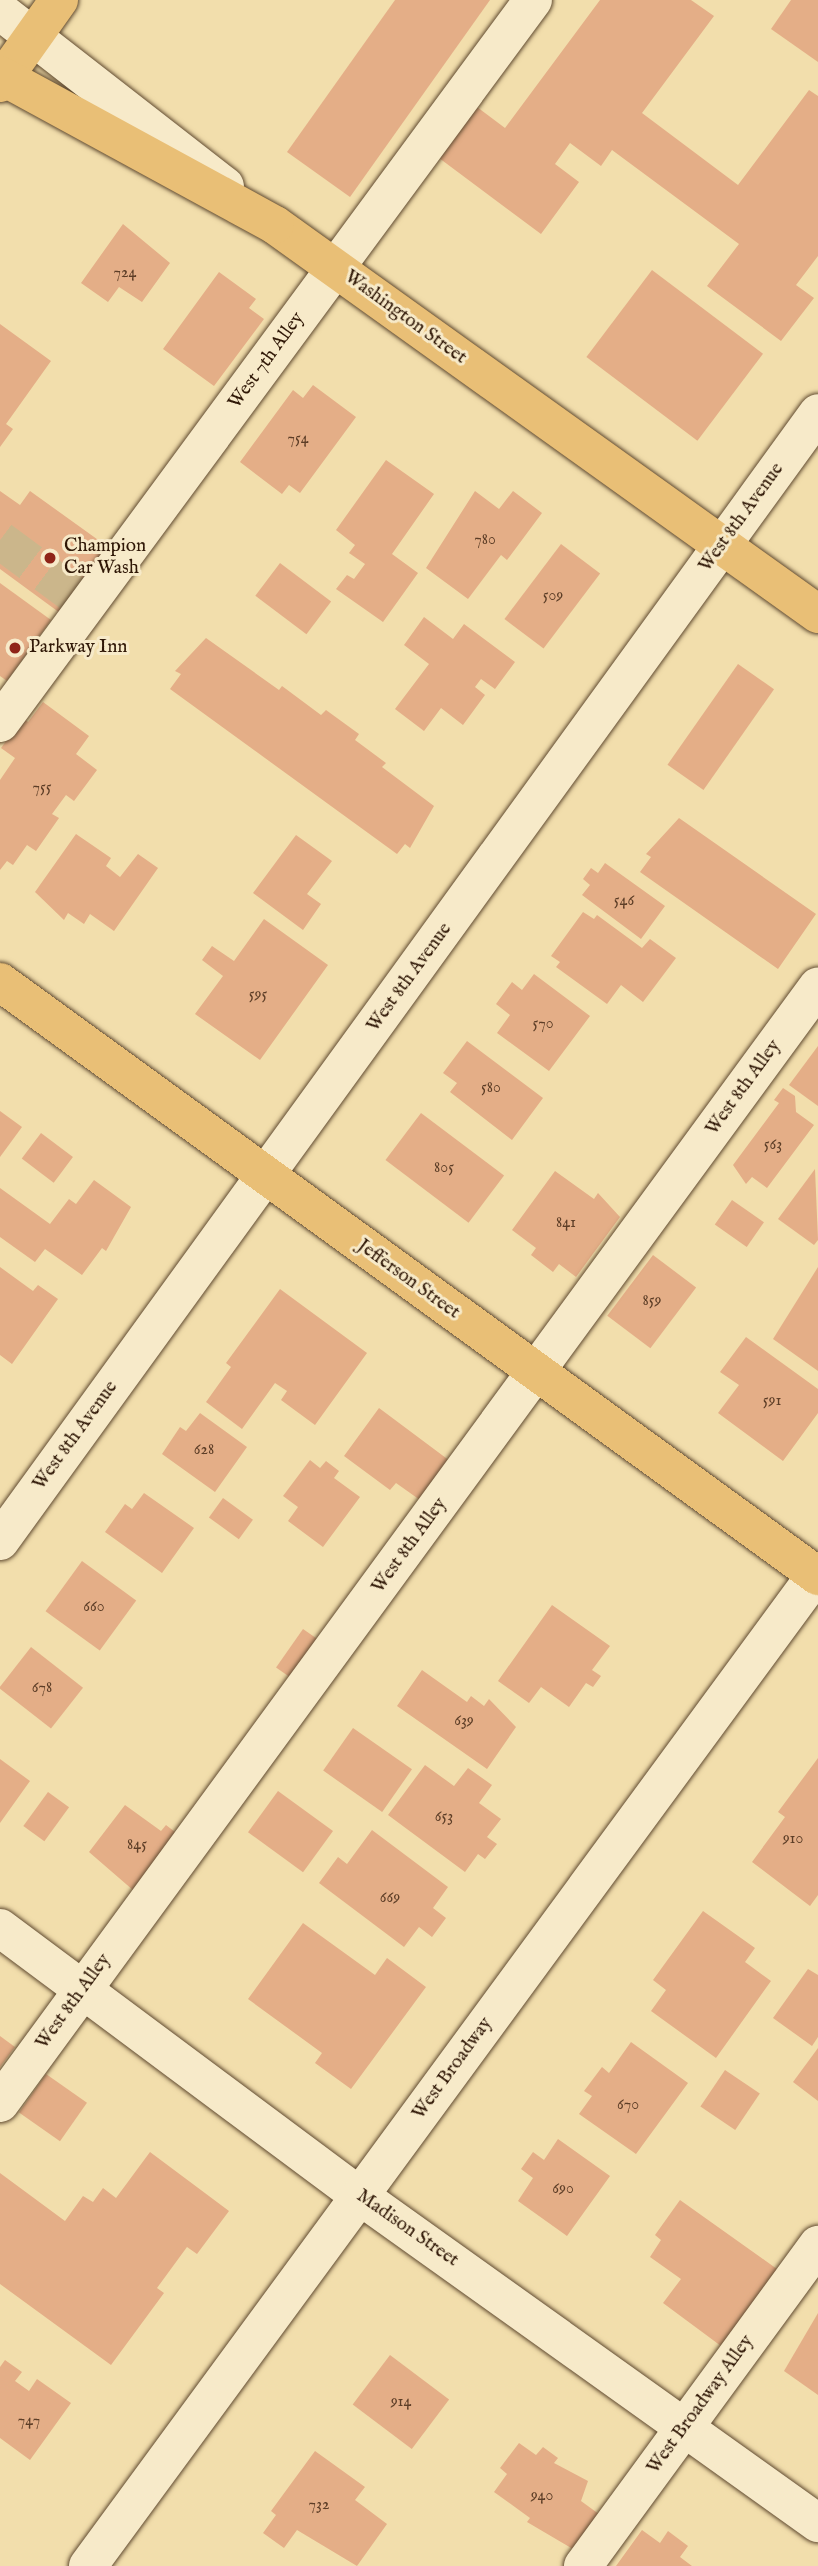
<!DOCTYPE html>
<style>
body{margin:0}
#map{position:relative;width:818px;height:2566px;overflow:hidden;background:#f2deac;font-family:"IM FELL English",serif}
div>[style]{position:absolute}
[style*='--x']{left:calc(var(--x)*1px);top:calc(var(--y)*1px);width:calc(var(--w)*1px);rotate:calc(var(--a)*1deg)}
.building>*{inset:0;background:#e4ae87;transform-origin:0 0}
.minor-tunnel>*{height:38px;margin-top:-19px;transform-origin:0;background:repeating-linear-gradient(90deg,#cbb68b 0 38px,transparent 0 57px)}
.roads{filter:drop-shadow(0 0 2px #604a30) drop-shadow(0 0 2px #604a30)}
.minor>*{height:38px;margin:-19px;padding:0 19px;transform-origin:19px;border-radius:19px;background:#f7eac9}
.major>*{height:38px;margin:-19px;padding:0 19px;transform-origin:19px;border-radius:19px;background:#e9bf76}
.highway>*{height:38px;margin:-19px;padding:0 19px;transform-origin:19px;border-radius:19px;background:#e9bf76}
.dots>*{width:19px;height:19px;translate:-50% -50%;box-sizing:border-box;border:4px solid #f7eac9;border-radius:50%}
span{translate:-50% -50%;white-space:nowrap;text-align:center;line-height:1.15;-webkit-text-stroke:6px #f7eac9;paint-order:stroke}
.number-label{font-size:16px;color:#5d3e27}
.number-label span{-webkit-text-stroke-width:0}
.street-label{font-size:19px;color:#301807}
.poi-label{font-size:19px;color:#301807}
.left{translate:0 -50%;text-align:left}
</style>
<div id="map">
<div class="building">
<i style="clip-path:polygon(395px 0,490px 0,350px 197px,287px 152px)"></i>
<i style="clip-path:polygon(600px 0,691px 0,714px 16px,642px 113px,738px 185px,809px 90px,818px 96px,818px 256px,796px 285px,814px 298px,781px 341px,707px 286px,739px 244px,612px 150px,601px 166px,570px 143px,555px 164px,579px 182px,541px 234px,435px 155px,473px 104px,505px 128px)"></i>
<i style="clip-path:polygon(791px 0,818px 0,818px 62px,771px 29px)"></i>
<i style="clip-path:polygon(123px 224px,170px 263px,142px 302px,119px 287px,108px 302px,81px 283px)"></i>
<i style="left:652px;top:270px;width:139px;height:109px;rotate:37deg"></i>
<i style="clip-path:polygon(219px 272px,256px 299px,249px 308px,264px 319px,214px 386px,163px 349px)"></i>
<i style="clip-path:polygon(0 324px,51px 361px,6px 424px,13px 429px,0 447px)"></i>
<i style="clip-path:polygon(313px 385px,356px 417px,300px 493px,289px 485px,282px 494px,240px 462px,293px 390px,303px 398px)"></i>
<i style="clip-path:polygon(386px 460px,434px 494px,392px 554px,418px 573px,383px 622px,336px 589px,347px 575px,354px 579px,365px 564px,349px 553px,355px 545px,336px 530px)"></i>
<i style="clip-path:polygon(0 491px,20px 505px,30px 491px,108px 547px,60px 613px,0 569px)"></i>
<i style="clip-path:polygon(475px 491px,499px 509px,513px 491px,542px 513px,507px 560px,501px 555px,468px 599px,426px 568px)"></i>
<i style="left:561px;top:544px;width:49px;height:94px;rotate:37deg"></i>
<i style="left:280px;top:563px;width:64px;height:41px;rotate:37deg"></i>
<i style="clip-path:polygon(0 583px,51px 620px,7px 681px,0 676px)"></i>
<i style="clip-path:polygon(424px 617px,453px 639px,464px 624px,515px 662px,495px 689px,481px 679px,475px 687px,485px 695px,463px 725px,441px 708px,424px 731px,395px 709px,429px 664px,404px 645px)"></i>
<i style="clip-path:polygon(206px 638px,279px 690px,282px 686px,321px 715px,326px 710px,359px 734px,355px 740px,386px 763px,382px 767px,434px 806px,410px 848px,405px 844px,397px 854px,170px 689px,181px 674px,175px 671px)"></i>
<i style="left:738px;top:664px;width:44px;height:123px;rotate:35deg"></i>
<i style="clip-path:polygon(43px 702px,89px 736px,76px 754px,97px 770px,74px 801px,66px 795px,52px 814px,59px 818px,36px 851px,27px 845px,13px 865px,7px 861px,0 870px,0 780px,15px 758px,1px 748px,23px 718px,28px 722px)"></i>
<i style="clip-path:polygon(679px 818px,816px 914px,778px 969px,640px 872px,651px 857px,646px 854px)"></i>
<i style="clip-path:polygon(76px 834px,111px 858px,106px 866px,120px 877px,138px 854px,158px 868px,114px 931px,90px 914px,84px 924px,68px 913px,64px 920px,35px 892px)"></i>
<i style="clip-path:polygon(296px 835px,332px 861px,307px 894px,321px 904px,303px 930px,253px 893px)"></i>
<i style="clip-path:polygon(605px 863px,665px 906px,641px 939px,582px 895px,590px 885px,583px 879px,591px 868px,598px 873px)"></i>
<i style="clip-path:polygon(583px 912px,594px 919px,597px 915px,642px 948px,650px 939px,676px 958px,643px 1002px,621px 985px,607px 1004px,556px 967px,560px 962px,551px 956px)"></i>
<i style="clip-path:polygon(264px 919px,328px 965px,260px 1060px,195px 1014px,223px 976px,202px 960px,212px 946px,234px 961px)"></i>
<i style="clip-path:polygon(534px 974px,590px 1016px,549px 1071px,497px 1033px,510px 1015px,496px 1004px,512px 982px,522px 990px)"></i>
<i style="clip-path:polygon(467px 1041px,543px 1098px,512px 1140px,450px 1092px,457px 1083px,443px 1073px)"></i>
<i style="clip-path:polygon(818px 1046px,818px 1106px,789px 1085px)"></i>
<i style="clip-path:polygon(783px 1088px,795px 1096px,796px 1112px,814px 1125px,767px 1188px,752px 1177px,746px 1184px,733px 1165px,779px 1103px,774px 1100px)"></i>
<i style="clip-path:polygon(0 1111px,22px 1127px,0 1157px)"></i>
<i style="left:421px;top:1113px;width:104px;height:59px;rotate:37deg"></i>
<i style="left:41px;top:1133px;width:40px;height:32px;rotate:37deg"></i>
<i style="clip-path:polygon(815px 1169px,818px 1240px,814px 1245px,778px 1219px)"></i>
<i style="clip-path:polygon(555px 1171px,594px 1199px,598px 1193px,620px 1217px,576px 1277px,559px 1264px,553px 1272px,531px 1255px,536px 1248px,512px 1230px)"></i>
<i style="clip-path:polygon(94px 1180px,131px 1207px,106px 1251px,102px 1248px,82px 1275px,45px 1249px,35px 1262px,0 1237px,0 1188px,50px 1224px,69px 1199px,76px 1204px)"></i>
<i style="left:732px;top:1200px;width:39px;height:30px;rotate:35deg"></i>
<i style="left:653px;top:1255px;width:54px;height:76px;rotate:37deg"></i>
<i style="clip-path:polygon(0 1267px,33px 1291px,38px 1285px,58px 1299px,12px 1364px,0 1355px)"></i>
<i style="clip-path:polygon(818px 1267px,818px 1371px,773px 1339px)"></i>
<i style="clip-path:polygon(280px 1289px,367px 1353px,315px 1425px,281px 1400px,287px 1391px,275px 1383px,242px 1429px,206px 1402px,231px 1367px,226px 1363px)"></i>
<i style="clip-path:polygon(746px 1337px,818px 1389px,818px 1413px,783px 1461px,718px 1413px,739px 1385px,720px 1372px)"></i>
<i style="clip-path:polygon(379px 1408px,450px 1461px,420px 1500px,396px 1483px,390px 1490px,344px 1456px)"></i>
<i style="clip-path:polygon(200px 1413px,247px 1447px,215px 1492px,162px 1454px,180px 1427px,186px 1431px)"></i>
<i style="clip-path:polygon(310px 1460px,320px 1468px,326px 1461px,339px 1471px,334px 1478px,360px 1497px,323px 1547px,288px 1521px,298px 1507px,283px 1496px)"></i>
<i style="clip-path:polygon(144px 1493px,194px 1528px,162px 1573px,105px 1532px,125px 1504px,132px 1509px)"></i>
<i style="left:223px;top:1498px;width:37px;height:24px;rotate:36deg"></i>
<i style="left:82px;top:1561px;width:67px;height:62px;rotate:36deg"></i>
<i style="clip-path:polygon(552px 1605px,610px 1646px,592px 1670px,601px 1676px,593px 1687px,586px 1683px,569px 1707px,541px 1687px,529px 1703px,498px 1681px)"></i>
<i style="left:303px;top:1629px;width:32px;height:47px;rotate:35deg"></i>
<i style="left:31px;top:1647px;width:66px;height:52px;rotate:38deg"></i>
<i style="clip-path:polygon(422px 1670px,467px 1702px,471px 1696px,484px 1706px,489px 1699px,516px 1727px,487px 1769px,397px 1706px)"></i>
<i style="left:353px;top:1728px;width:72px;height:52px;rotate:35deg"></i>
<i style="clip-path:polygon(818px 1758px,818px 1895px,810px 1906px,752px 1862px,785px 1817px,778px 1812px)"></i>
<i style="clip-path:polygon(0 1759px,30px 1781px,0 1823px)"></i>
<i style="clip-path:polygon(425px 1765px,454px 1786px,468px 1768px,492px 1785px,479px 1803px,501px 1819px,487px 1837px,497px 1844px,485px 1859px,478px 1854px,465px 1872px,388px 1815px)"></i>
<i style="left:278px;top:1791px;width:68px;height:51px;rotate:36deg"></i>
<i style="left:48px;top:1792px;width:26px;height:42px;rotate:36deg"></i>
<i style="clip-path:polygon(125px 1805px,161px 1831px,166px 1825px,184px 1839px,141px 1897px,89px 1852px)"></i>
<i style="clip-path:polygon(372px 1830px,448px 1887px,433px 1908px,446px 1918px,432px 1937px,419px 1927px,404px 1947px,319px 1883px,338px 1857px,347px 1864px)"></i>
<i style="clip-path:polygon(703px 1911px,755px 1948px,745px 1962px,771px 1981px,716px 2058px,651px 2011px,666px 1990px,653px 1980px)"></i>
<i style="clip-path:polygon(303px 1923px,375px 1975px,387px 1958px,426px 1987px,351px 2089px,315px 2063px,322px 2053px,248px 1999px)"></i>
<i style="clip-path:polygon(808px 1969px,818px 1975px,818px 2037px,812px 2046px,773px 2018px)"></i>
<i style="clip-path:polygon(0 2036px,15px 2047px,0 2067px)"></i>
<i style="clip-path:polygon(631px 2042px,688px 2083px,636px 2154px,579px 2114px,592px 2096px,584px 2091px,602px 2067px,609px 2073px)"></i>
<i style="clip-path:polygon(818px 2048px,818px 2101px,793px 2082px)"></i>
<i style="left:725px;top:2070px;width:42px;height:44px;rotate:34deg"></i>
<i style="left:46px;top:2074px;width:50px;height:47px;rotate:35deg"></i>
<i style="clip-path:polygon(558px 2139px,610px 2176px,567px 2236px,518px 2201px,533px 2178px,521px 2169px,533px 2152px,544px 2160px)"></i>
<i style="clip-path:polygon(150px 2152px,229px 2211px,197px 2254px,187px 2247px,157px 2288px,164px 2293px,111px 2365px,0 2284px,0 2173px,65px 2221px,83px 2196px,93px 2202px,103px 2188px,116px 2198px)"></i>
<i style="clip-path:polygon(680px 2200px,777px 2269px,721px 2346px,663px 2303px,681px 2279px,650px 2257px,661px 2240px,655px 2235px)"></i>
<i style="clip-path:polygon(818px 2313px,818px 2395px,784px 2371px)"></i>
<i style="left:390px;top:2355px;width:74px;height:62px;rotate:37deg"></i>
<i style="clip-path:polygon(5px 2360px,22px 2372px,15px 2381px,29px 2391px,37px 2379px,71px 2403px,30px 2460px,0 2438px,0 2367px)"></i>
<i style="clip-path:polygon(519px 2443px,536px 2455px,543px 2447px,558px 2458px,554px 2463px,588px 2481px,581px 2501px,603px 2517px,578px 2552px,527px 2522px,530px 2518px,494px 2492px,507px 2474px,500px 2468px)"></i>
<i style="clip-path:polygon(315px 2451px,365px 2487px,355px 2500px,387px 2524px,357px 2566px,297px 2530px,284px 2548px,263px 2533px,276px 2515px,271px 2511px)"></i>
<i style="clip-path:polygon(642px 2530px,660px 2543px,668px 2531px,688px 2546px,680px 2557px,692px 2566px,616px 2566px)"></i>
</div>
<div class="minor-tunnel">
<i style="--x:0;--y:540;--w:91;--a:36.5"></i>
</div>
<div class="roads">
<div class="minor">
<i style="--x:0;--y:11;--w:285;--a:37.9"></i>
<i style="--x:0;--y:723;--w:898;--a:-53.6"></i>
<i style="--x:0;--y:1541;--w:1393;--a:-54.05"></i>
<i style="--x:0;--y:1928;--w:449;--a:36.7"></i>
<i style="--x:360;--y:2196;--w:563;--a:35.53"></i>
<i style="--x:0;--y:2103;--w:1384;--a:-53.78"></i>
<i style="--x:88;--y:2566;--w:1233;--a:-53.71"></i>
<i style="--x:583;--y:2566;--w:398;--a:-53.8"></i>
</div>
<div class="major">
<i style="--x:0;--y:83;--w:102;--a:-54.6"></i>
<i style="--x:275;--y:225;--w:668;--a:35.62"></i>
<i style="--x:0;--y:982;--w:1011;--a:35.99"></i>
</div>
<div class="highway">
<i style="--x:0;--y:75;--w:313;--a:28.6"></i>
</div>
</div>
<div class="dots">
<i style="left:50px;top:558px;background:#8f2418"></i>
<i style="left:15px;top:648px;background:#8f2418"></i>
</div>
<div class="number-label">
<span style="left:125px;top:273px">724</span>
<span style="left:298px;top:439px">754</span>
<span style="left:485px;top:540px">780</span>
<span style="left:553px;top:596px">509</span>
<span style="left:42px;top:788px">755</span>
<span style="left:624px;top:901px">546</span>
<span style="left:258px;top:995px">595</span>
<span style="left:543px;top:1024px">570</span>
<span style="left:491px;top:1088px">580</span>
<span style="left:773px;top:1145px">563</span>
<span style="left:444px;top:1168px">805</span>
<span style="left:566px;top:1223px">841</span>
<span style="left:652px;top:1301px">859</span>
<span style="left:772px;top:1401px">591</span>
<span style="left:204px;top:1450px">628</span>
<span style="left:94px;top:1607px">660</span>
<span style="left:42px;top:1688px">678</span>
<span style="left:464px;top:1721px">639</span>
<span style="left:444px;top:1817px">653</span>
<span style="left:793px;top:1839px">910</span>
<span style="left:137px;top:1845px">845</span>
<span style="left:390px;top:1898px">669</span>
<span style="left:628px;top:2105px">670</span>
<span style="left:563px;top:2189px">690</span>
<span style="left:401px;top:2402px">914</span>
<span style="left:29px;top:2421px">747</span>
<span style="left:542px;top:2496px">940</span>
<span style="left:319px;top:2505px">732</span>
</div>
<div class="street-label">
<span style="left:405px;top:318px;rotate:36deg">Washington Street</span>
<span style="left:267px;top:361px;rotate:-54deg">West 7th Alley</span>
<span style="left:742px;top:518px;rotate:-54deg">West 8th Avenue</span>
<span style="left:410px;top:978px;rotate:-54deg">West 8th Avenue</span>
<span style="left:744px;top:1088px;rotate:-54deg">West 8th Alley</span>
<span style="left:408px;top:1280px;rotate:36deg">Jefferson Street</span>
<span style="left:76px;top:1436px;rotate:-54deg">West 8th Avenue</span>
<span style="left:410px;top:1546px;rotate:-54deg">West 8th Alley</span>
<span style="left:74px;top:2002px;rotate:-54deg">West 8th Alley</span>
<span style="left:453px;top:2069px;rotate:-54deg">West Broadway</span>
<span style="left:407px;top:2229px;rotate:35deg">Madison Street</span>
<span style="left:701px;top:2405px;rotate:-54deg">West Broadway Alley</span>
</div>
<div class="poi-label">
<span class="left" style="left:64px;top:558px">Champion<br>Car Wash</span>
<span class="left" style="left:29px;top:648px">Parkway Inn</span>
</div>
</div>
